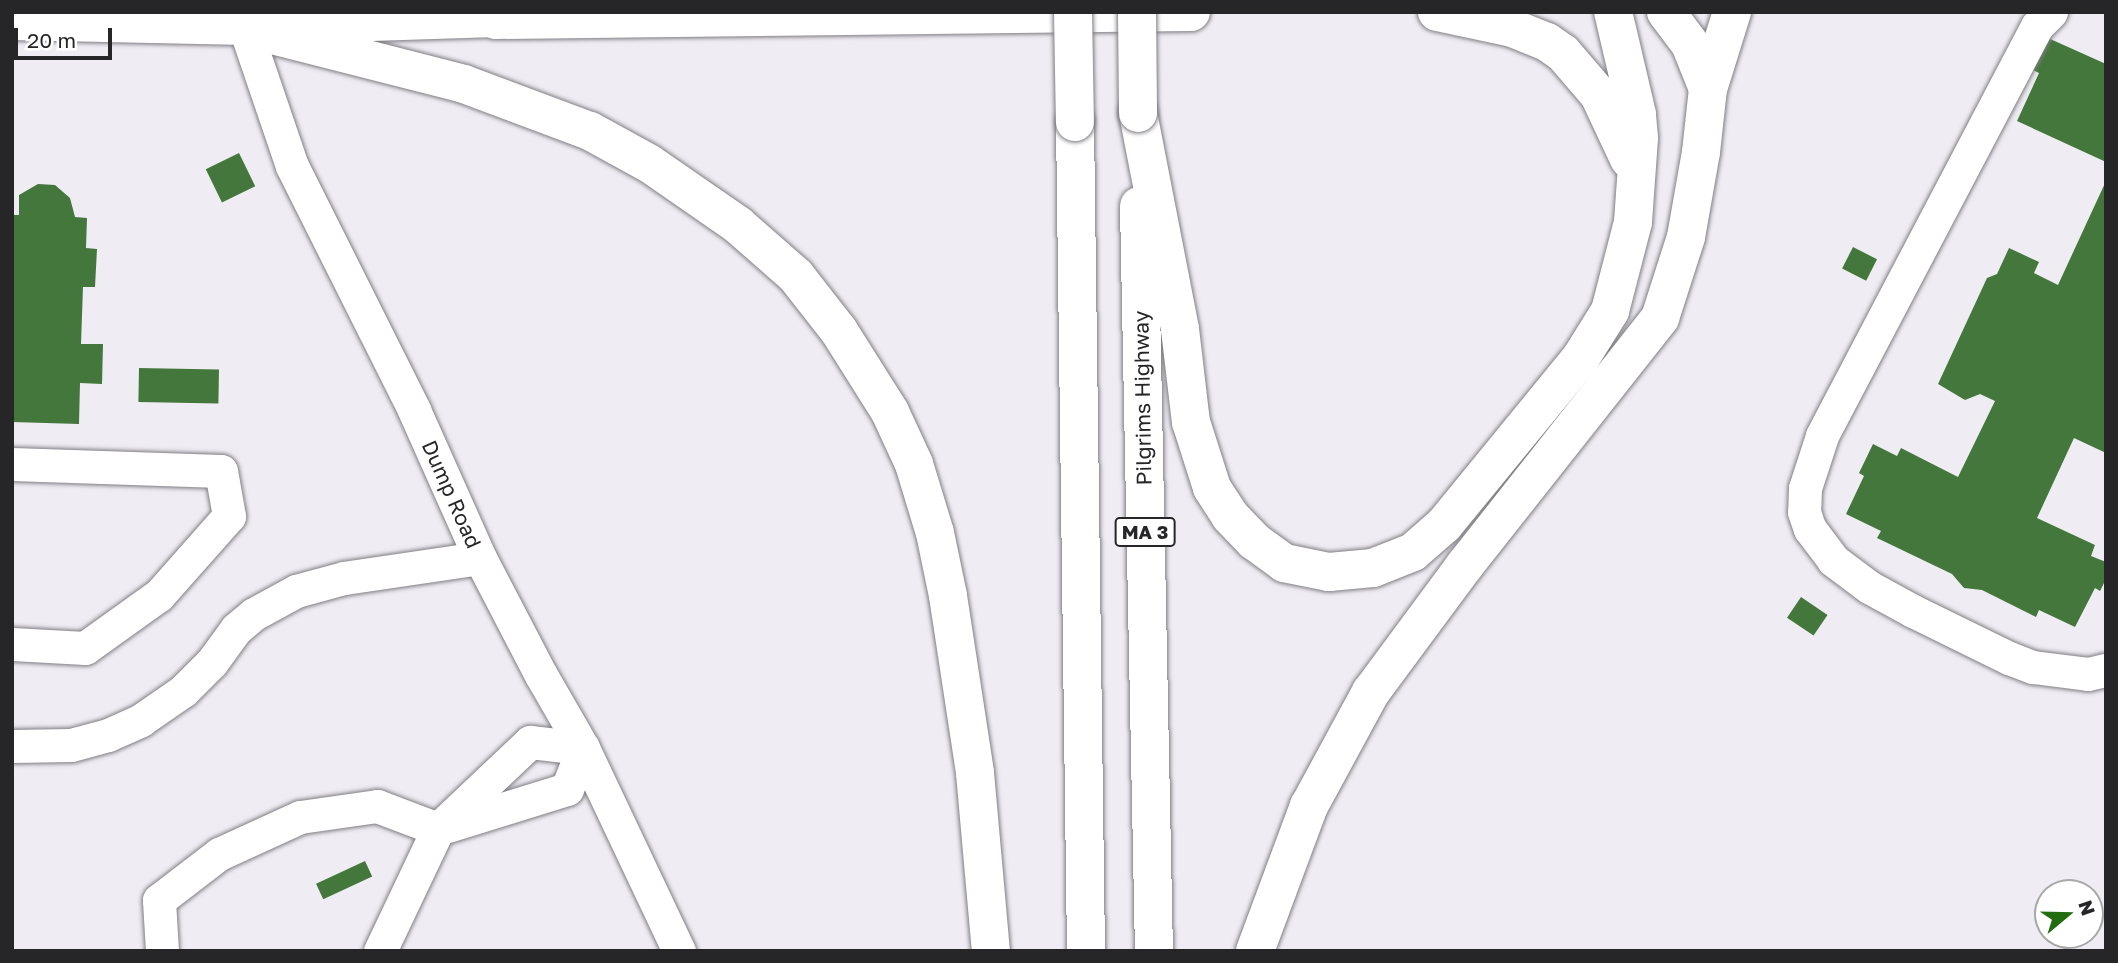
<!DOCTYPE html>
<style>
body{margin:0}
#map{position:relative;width:2118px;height:963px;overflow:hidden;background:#efedf3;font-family:"Golos Text",sans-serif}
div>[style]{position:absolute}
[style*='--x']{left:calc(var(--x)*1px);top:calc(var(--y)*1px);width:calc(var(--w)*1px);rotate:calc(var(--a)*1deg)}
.building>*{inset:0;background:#44773b;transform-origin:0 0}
.roads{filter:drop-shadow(0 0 2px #807e84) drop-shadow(0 0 2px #807e84)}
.minor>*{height:33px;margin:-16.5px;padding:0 16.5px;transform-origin:16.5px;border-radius:16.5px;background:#fff}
.major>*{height:38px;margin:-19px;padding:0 19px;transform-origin:19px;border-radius:19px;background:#fff}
.highway>*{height:38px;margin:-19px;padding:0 19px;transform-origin:19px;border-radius:19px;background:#fff}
.bridges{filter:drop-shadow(0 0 2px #807e84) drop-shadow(0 0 2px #807e84)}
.highway-bridge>*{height:38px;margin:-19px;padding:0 19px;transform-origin:19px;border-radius:19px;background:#fff}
span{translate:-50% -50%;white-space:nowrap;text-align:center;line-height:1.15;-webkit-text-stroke:7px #fff;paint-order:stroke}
.shield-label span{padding:2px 5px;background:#fff;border:2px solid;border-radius:5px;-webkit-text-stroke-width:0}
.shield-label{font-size:19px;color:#262628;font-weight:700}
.street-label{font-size:21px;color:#262628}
.frame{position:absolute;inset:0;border:14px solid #262628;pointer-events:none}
.north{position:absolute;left:2034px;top:879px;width:70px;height:70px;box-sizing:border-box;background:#fff;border:2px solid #a8a8a9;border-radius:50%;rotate:71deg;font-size:19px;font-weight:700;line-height:28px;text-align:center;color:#262628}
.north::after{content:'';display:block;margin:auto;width:24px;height:32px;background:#216d0f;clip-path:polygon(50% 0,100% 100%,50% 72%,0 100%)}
.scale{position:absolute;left:14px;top:28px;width:98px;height:32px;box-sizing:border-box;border:4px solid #262628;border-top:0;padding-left:9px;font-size:21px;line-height:24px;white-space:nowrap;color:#262628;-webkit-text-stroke:5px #fff;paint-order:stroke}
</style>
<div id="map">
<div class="building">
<i style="clip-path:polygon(2048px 38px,2106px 64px,2106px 162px,2017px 121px,2039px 73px,2033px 70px)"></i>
<i style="left:239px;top:153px;width:37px;height:37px;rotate:64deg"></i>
<i style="clip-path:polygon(2106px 181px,2106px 453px,2074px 438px,2037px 518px,2095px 545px,2091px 556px,2106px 562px,2106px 579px,2100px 591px,2095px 588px,2075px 627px,2039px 610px,2036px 617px,1982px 590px,1964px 588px,1952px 574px,1877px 538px,1881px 531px,1846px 514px,1864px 476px,1859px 473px,1873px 444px,1897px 456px,1901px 448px,1958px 477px,1995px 401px,1980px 394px,1965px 400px,1938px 384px,1987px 278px,1997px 274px,2009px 248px,2039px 262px,2034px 273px,2058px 285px)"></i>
<i style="clip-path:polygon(38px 184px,55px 185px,70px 198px,75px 217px,87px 218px,86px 248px,97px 249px,95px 287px,83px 287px,81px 344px,103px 344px,102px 384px,80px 383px,79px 424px,12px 422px,12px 215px,19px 215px,19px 195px)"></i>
<i style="left:1853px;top:247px;width:27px;height:24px;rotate:27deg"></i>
<i style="left:139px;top:368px;width:80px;height:34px;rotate:1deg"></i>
<i style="left:1801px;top:597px;width:32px;height:25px;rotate:34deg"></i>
<i style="left:365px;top:861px;width:17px;height:54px;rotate:65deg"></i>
</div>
<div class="roads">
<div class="minor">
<i style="--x:2051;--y:12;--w:20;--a:135"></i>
<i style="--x:2037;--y:26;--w:463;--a:117.7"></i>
<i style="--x:1822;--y:436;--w:55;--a:108.1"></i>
<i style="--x:1805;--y:488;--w:24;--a:92"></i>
<i style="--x:1804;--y:512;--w:18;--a:71"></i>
<i style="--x:1810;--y:529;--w:39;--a:53"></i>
<i style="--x:1833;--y:560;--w:45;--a:36.9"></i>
<i style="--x:1869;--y:587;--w:50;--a:28.6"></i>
<i style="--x:1913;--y:611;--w:107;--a:26.1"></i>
<i style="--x:2009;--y:658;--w:26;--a:21"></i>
<i style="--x:2033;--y:667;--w:55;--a:7.3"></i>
<i style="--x:2088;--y:674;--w:18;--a:-13"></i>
<i style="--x:12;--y:23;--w:233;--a:1.2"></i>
<i style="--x:245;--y:28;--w:251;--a:-1.8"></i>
<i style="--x:245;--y:28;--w:146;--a:71.2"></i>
<i style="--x:292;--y:166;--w:273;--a:63.4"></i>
<i style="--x:414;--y:410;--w:162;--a:66"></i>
<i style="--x:480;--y:558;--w:132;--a:62.5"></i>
<i style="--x:541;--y:675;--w:84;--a:60.1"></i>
<i style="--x:583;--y:748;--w:225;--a:64.7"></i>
<i style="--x:12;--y:464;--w:209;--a:1.9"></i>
<i style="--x:221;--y:471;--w:46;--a:79.9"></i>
<i style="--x:229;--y:516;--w:106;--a:131.5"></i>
<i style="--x:159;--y:595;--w:91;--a:144.4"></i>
<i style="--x:85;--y:648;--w:73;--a:-176.9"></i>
<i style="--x:12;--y:746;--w:59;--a:-1"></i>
<i style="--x:71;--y:745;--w:38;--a:-15"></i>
<i style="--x:108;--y:735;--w:36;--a:-24"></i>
<i style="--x:141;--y:720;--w:51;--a:-34.6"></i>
<i style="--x:183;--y:691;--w:41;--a:-45"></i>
<i style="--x:212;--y:662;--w:41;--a:-54"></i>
<i style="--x:236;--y:629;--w:23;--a:-40"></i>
<i style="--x:254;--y:614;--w:48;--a:-28.7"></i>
<i style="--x:296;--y:591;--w:50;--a:-15.2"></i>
<i style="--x:344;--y:578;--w:137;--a:-8.4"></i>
<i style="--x:162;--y:951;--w:51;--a:-93.4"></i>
<i style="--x:159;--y:900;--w:76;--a:-37.5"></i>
<i style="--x:219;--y:854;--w:89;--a:-24.6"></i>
<i style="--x:300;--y:817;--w:78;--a:-8.1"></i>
<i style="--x:377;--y:806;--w:65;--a:20.7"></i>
<i style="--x:438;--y:829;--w:135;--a:-17.2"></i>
<i style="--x:567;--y:789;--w:44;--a:-68.7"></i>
<i style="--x:380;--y:951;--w:135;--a:-64.6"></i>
<i style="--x:438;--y:829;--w:127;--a:-43.4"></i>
<i style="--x:530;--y:742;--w:53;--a:6.5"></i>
</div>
<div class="major">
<i style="--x:496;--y:20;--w:695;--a:-0.66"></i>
</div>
<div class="highway">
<i style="--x:494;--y:12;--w:8;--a:76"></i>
<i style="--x:694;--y:12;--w:9;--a:36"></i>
<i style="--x:1437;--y:12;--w:77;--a:12"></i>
<i style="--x:1512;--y:28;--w:38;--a:22"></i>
<i style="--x:1547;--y:42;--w:19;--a:35"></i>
<i style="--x:1563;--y:53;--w:55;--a:49.4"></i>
<i style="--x:1599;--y:95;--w:71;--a:64.9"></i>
<i style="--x:1666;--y:12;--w:40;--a:53"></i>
<i style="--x:1690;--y:44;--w:48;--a:68.2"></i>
<i style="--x:245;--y:28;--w:226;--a:14.3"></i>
<i style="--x:464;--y:84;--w:134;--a:20.5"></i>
<i style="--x:590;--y:131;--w:68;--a:28.8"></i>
<i style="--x:650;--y:164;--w:107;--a:34.7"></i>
<i style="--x:738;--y:225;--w:77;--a:41.3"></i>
<i style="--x:796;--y:276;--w:70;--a:52"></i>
<i style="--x:839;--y:331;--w:96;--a:57.8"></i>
<i style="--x:890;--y:412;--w:57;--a:65.2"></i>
<i style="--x:914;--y:464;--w:72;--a:73.1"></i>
<i style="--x:935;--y:533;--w:64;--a:78.3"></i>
<i style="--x:948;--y:596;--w:179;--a:81.3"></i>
<i style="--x:975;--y:773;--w:179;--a:84.9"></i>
<i style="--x:1138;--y:113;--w:220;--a:79"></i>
<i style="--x:1180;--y:329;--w:94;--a:83.3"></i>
<i style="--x:1191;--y:422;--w:69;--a:72.3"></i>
<i style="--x:1212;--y:488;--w:33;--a:57"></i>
<i style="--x:1230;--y:516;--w:35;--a:46"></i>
<i style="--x:1254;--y:541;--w:37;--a:36"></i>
<i style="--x:1284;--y:563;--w:46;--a:11.3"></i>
<i style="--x:1329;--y:572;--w:44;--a:-5.2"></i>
<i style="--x:1373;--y:568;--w:43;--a:-21.8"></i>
<i style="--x:1413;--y:552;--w:41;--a:-41.1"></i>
<i style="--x:1444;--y:525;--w:215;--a:-50.7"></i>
<i style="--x:1580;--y:359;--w:57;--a:-58"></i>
<i style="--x:1610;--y:311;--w:92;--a:-75.5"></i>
<i style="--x:1633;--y:222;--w:84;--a:-85.9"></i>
<i style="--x:1639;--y:138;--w:24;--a:-95"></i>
<i style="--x:1637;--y:114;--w:105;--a:-103.2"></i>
<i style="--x:1075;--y:122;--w:829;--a:89.24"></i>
<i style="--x:1139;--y:206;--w:745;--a:88.85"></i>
<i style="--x:1255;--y:951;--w:155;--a:-69.6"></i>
<i style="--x:1309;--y:806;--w:130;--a:-61.5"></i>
<i style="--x:1371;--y:692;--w:158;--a:-53.5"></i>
<i style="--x:1465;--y:565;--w:315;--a:-51.7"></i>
<i style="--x:1660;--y:318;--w:85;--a:-72.2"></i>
<i style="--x:1686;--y:237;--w:86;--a:-80"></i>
<i style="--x:1701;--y:152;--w:63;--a:-83.7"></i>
<i style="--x:1708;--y:89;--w:81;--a:-72.7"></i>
</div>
</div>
<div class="bridges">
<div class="highway-bridge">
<i style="--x:1073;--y:12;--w:110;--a:89"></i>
<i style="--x:1137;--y:12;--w:101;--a:89.4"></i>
</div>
</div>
<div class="shield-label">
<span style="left:1145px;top:532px">MA 3</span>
</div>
<div class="street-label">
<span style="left:1142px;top:398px;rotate:-91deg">Pilgrims Highway</span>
<span style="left:452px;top:494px;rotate:66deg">Dump Road</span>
</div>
<div class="frame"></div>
<div class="north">N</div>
<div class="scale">20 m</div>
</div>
